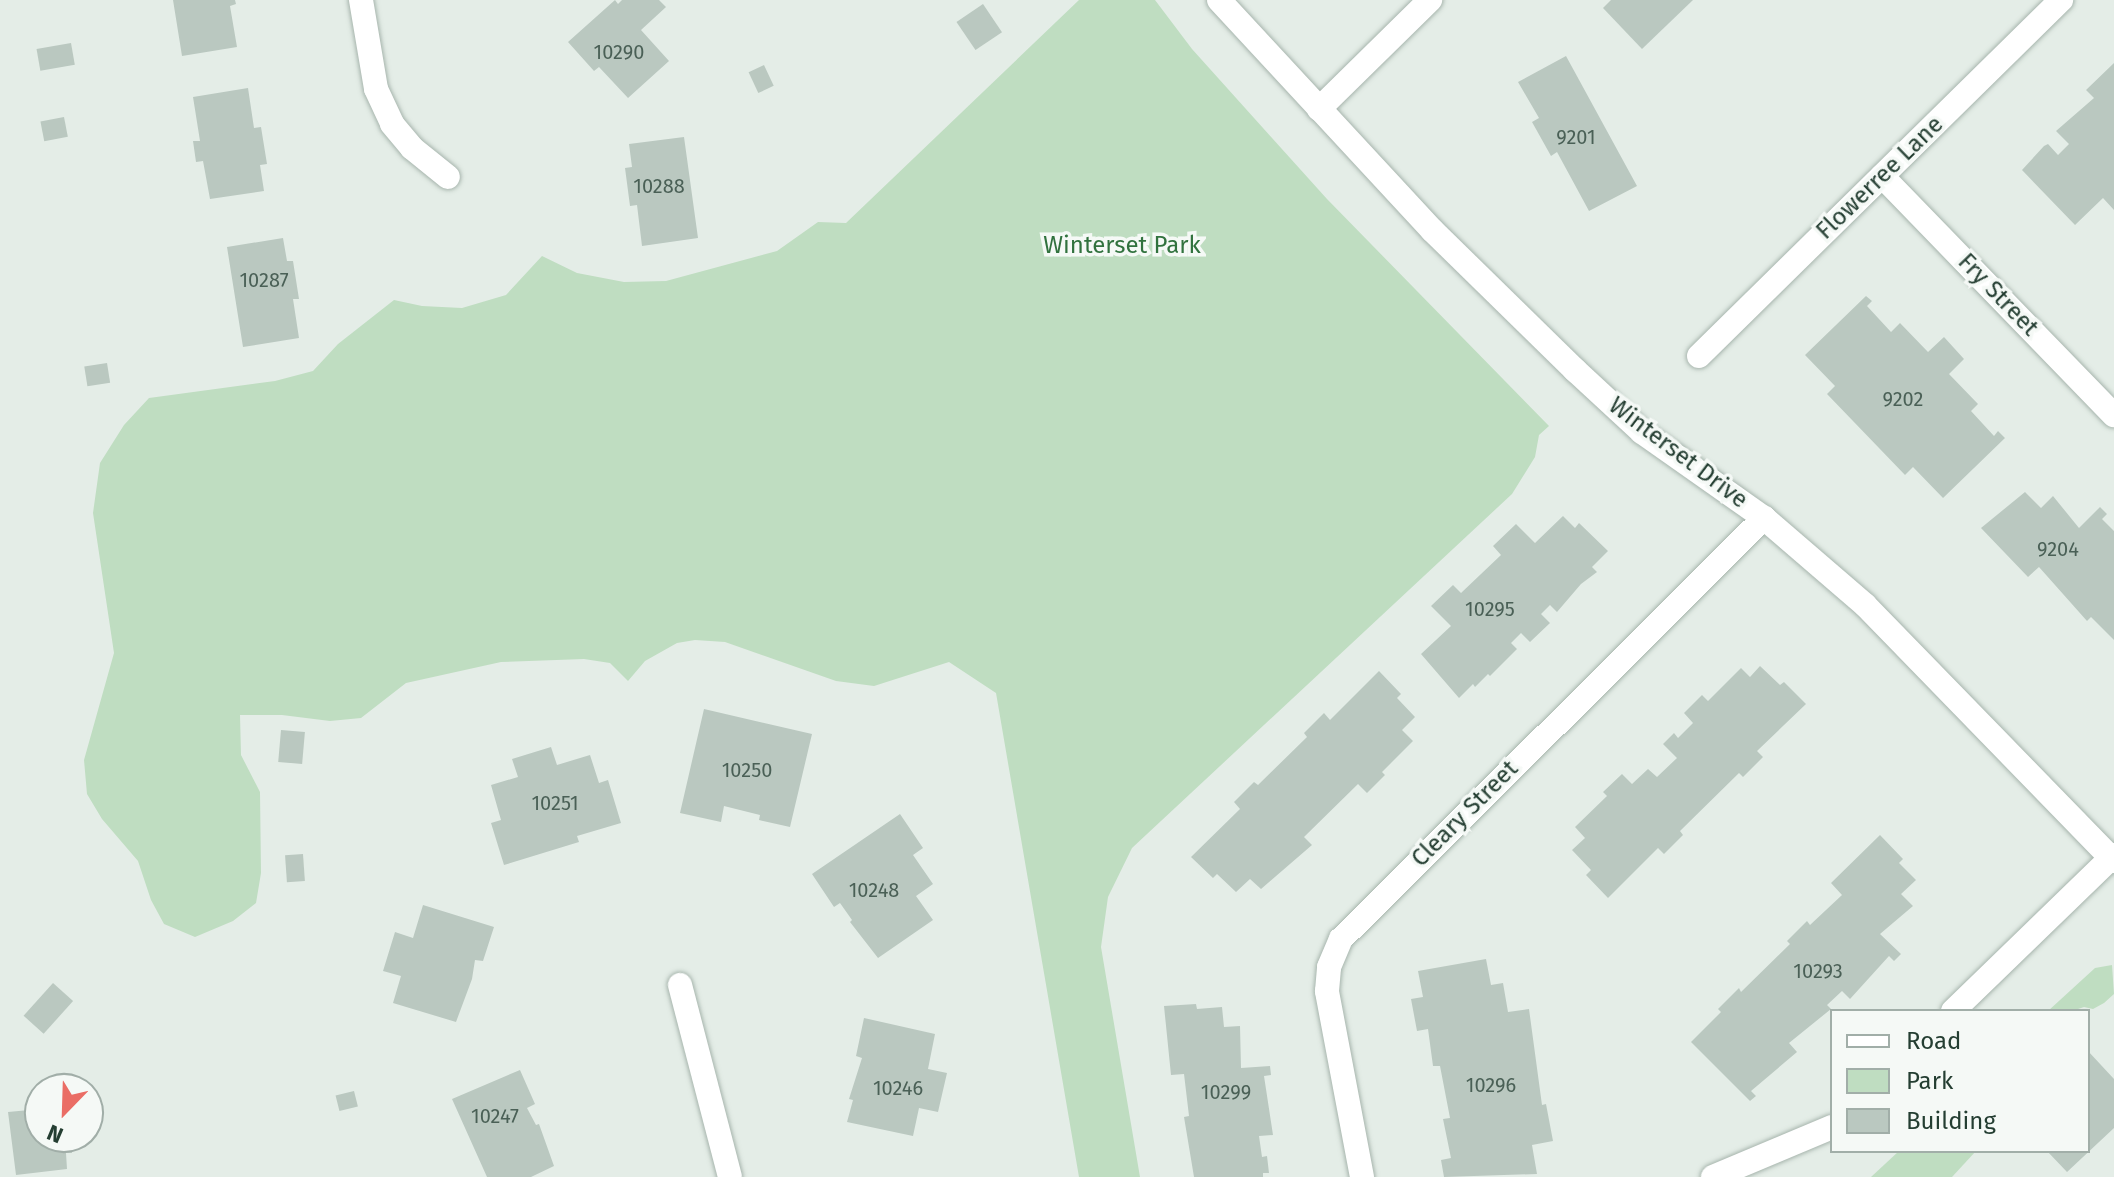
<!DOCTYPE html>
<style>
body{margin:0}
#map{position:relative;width:2114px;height:1177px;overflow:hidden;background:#e4ede7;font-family:"Fira Sans",sans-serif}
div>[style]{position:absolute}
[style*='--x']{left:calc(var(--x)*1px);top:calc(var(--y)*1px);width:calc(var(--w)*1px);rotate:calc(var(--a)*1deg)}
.green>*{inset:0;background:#bfddc1}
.building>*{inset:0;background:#bac8c0;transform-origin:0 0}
.roads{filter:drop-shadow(0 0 2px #a7b5ad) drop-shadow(0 0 2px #a7b5ad)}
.minor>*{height:24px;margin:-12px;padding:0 12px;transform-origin:12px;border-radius:12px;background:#fff}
span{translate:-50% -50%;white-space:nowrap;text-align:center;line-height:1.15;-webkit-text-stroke:7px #f5f9f6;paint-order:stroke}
.number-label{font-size:20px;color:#4a6056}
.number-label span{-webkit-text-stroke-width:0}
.street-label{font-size:24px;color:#243e32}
.park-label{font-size:24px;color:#31723e}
.legend{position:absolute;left:1830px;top:1009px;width:260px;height:144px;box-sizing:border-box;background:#f5f9f6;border:2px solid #a1aea8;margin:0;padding:10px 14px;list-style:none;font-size:24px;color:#243e32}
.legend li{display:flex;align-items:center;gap:16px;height:40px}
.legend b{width:40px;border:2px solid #a1aea8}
.north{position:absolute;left:24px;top:1073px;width:80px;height:80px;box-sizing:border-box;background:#f5f9f6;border:2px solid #a1aea8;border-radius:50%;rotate:203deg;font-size:22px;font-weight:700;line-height:32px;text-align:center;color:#243e32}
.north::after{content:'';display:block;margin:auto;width:28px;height:36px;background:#ea6d65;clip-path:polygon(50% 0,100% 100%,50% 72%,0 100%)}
</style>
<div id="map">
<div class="green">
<i style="clip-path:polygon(1079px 0,1155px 0,1192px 49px,1327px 199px,1549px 426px,1539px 435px,1535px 457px,1512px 494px,1132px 848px,1108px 897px,1101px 947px,1140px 1177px,1079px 1177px,996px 693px,949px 662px,874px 686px,836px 681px,725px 642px,695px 640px,677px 643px,645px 661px,628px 681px,610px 663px,584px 659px,501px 662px,406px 683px,361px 718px,330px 721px,282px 715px,240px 715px,241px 755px,260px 792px,261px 873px,256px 903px,233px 921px,195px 937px,164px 924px,151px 900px,138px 861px,102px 819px,87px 794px,84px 760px,114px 653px,93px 513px,100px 463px,124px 425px,149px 398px,275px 381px,313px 371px,338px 344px,394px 300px,422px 306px,462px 308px,506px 295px,542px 256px,577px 273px,624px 282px,666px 281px,777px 251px,818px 222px,846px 223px)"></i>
<i style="clip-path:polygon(2112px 965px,2114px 994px,2104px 1003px,2093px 1009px,2084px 1007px,2072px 1011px,2048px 1011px,2095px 968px)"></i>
<i style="clip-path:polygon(1899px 1151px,1976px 1151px,1952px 1177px,1871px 1177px)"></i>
</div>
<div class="building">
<i style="clip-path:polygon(173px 0,235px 0,236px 4px,230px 6px,237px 47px,182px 56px)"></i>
<i style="clip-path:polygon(615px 0,618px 4px,622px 0,659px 0,666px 7px,641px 30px,669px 61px,628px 98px,599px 67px,594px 71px,568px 42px)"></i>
<i style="clip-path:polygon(1611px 0,1693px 0,1642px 49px,1603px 8px)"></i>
<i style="left:983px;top:4px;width:34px;height:32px;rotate:56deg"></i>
<i style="left:71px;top:43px;width:22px;height:35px;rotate:80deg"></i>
<i style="clip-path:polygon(1566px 56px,1637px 186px,1589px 211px,1557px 152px,1551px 156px,1532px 122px,1539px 118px,1518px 82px)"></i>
<i style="clip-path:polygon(2114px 63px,2114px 210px,2103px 198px,2075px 225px,2022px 170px,2044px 146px,2048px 144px,2058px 155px,2069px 144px,2056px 131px,2094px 98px,2086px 90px)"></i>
<i style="left:764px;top:65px;width:23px;height:17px;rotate:65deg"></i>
<i style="clip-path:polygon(248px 88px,254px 128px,261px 127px,267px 164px,260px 165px,264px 191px,210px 199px,203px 161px,196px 162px,193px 141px,200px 141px,193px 97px)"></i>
<i style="left:64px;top:117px;width:20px;height:24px;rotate:79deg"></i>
<i style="clip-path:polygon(684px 137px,698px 238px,642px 246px,637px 205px,630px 206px,625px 168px,632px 167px,629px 144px)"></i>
<i style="clip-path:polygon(283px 238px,287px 261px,293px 261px,299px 299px,293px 299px,299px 338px,243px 347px,227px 247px)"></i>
<i style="clip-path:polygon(1866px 296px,1872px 301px,1867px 306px,1891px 332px,1900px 323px,1928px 352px,1944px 337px,1964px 359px,1949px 374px,1978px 404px,1971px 411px,1994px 436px,1998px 431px,2005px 438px,1943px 498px,1913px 467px,1905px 475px,1827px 394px,1835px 386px,1805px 355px)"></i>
<i style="left:107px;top:363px;width:20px;height:23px;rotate:81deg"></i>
<i style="clip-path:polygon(2025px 492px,2041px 508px,2053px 496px,2079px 528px,2100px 507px,2107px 514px,2102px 519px,2114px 531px,2114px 640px,2091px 617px,2087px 621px,2039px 567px,2028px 577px,1981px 528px)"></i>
<i style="clip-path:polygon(1563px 516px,1575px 528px,1579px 523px,1608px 551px,1592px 567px,1597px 572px,1581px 584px,1557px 612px,1550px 605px,1541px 614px,1550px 623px,1530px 642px,1521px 633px,1511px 643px,1517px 649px,1490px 676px,1488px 674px,1475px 687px,1473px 684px,1459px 698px,1421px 654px,1451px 626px,1431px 606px,1453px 585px,1461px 593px,1501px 555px,1493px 546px,1516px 524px,1535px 543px)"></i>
<i style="clip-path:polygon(1760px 666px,1780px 685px,1784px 682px,1806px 704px,1757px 751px,1763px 757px,1743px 777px,1739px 773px,1680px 831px,1683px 835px,1664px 854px,1658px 848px,1608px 898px,1586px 875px,1591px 870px,1572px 850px,1585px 838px,1575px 827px,1607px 796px,1603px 792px,1622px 774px,1632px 784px,1648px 769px,1657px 777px,1677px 758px,1663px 744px,1674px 733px,1678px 738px,1693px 723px,1684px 713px,1702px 695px,1708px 701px,1741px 668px,1750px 677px)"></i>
<i style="clip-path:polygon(1379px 671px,1401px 694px,1397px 698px,1415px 717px,1402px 730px,1413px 741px,1382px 772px,1385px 775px,1367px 793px,1358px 784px,1304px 837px,1312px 845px,1261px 889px,1250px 879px,1236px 892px,1217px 874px,1213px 878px,1191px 857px,1240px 809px,1234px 802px,1254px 782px,1258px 785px,1307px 737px,1304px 733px,1324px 713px,1330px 720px)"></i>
<i style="clip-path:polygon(704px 709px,812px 734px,790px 827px,759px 820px,760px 815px,724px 806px,721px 822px,680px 813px)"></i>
<i style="left:281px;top:730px;width:24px;height:32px;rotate:5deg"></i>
<i style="clip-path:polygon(551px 747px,557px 765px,590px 755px,599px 783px,608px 780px,621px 823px,577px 836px,579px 842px,504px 865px,491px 823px,501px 820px,491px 785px,518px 777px,512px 759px)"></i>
<i style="clip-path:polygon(900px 814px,923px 848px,913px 855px,933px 884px,916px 896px,933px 920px,878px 958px,850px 922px,852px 920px,840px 903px,834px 907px,812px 874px)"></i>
<i style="clip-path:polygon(1880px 835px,1903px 859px,1899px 863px,1916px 880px,1901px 894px,1913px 906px,1880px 934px,1901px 954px,1894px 961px,1889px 956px,1850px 999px,1842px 991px,1827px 1005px,1831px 1009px,1789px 1043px,1797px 1052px,1751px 1091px,1756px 1096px,1750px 1101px,1691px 1042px,1721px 1012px,1718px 1009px,1739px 988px,1741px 992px,1790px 944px,1787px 941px,1807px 921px,1810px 925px,1842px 895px,1831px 883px)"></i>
<i style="left:303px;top:854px;width:27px;height:18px;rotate:86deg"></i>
<i style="clip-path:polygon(423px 905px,494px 927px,483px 961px,475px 960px,472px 979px,456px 1022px,393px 1003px,401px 976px,383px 971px,395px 932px,413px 938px)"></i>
<i style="clip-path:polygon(1486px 959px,1491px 985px,1503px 983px,1508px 1012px,1529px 1009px,1542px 1105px,1546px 1104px,1553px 1141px,1532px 1145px,1537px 1174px,1444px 1177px,1441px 1160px,1451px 1158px,1443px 1119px,1450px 1118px,1440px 1066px,1433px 1066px,1428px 1029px,1417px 1031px,1411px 999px,1423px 997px,1418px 971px)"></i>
<i style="left:53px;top:983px;width:27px;height:44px;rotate:42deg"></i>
<i style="clip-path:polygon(1196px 1004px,1197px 1009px,1222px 1007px,1224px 1027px,1240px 1026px,1241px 1068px,1270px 1066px,1271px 1075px,1264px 1076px,1273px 1135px,1259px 1136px,1262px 1157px,1267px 1156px,1269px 1173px,1263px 1173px,1263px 1177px,1194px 1177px,1184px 1117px,1189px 1116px,1184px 1074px,1171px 1075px,1164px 1006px)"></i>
<i style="clip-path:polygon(864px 1018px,935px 1034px,928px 1069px,947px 1073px,938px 1112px,919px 1108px,913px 1136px,847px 1122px,853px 1100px,849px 1099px,862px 1058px,856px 1056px)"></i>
<i style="clip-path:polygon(2088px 1051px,2114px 1079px,2114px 1128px,2067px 1172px,2047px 1151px,2088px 1151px)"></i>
<i style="clip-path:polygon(520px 1070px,535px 1104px,527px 1108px,536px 1125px,539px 1124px,554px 1166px,531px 1177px,487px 1177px,452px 1099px)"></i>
<i style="left:354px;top:1091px;width:16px;height:19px;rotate:76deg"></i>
<i style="clip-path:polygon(40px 1109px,40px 1137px,70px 1137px,72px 1153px,66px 1153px,67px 1169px,16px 1175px,8px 1112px)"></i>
</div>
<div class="roads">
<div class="minor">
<i style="--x:361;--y:0;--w:90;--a:80.4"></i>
<i style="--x:376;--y:89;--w:38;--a:65"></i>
<i style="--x:392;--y:124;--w:31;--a:50"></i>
<i style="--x:412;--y:148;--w:46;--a:38.9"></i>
<i style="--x:1219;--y:0;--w:315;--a:47.2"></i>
<i style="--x:1433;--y:231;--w:199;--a:44.4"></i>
<i style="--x:1575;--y:370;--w:91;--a:42.8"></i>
<i style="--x:1642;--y:432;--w:149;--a:35.2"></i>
<i style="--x:1764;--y:518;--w:133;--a:40.7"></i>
<i style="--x:1865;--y:605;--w:357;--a:45.8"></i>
<i style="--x:1319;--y:109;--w:156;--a:-44.5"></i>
<i style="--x:1882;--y:176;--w:333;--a:45.9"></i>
<i style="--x:1699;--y:356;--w:508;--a:-44.52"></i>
<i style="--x:680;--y:985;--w:198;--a:75.4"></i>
<i style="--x:1953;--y:1011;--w:224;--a:-44.1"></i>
<i style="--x:1362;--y:1177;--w:189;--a:-100.7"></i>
<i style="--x:1327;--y:991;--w:24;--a:-85"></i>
<i style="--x:1329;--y:967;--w:30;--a:-67"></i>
<i style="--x:1341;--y:939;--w:597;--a:-44.86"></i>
<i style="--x:1713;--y:1177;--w:129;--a:-22.8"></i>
</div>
</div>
<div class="number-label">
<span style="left:619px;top:52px">10290</span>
<span style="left:1576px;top:137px">9201</span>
<span style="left:659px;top:186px">10288</span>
<span style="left:264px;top:280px">10287</span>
<span style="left:1903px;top:399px">9202</span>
<span style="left:2058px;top:549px">9204</span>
<span style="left:1490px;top:609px">10295</span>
<span style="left:747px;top:770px">10250</span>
<span style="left:555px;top:803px">10251</span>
<span style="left:874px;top:890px">10248</span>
<span style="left:1818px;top:971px">10293</span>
<span style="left:1491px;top:1085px">10296</span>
<span style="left:898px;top:1088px">10246</span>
<span style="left:1226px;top:1092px">10299</span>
<span style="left:495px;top:1116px">10247</span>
</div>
<div class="street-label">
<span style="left:1880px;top:178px;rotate:-44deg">Flowerree Lane</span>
<span style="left:1998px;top:295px;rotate:46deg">Fry Street</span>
<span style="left:1678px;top:453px;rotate:37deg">Winterset Drive</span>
<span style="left:1465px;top:814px;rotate:-45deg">Cleary Street</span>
</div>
<div class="park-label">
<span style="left:1122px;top:246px">Winterset Park</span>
</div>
<ul class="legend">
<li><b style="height:10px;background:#fff"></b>Road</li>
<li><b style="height:22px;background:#bfddc1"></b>Park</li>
<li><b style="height:22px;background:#bac8c0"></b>Building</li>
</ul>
<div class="north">N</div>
</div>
